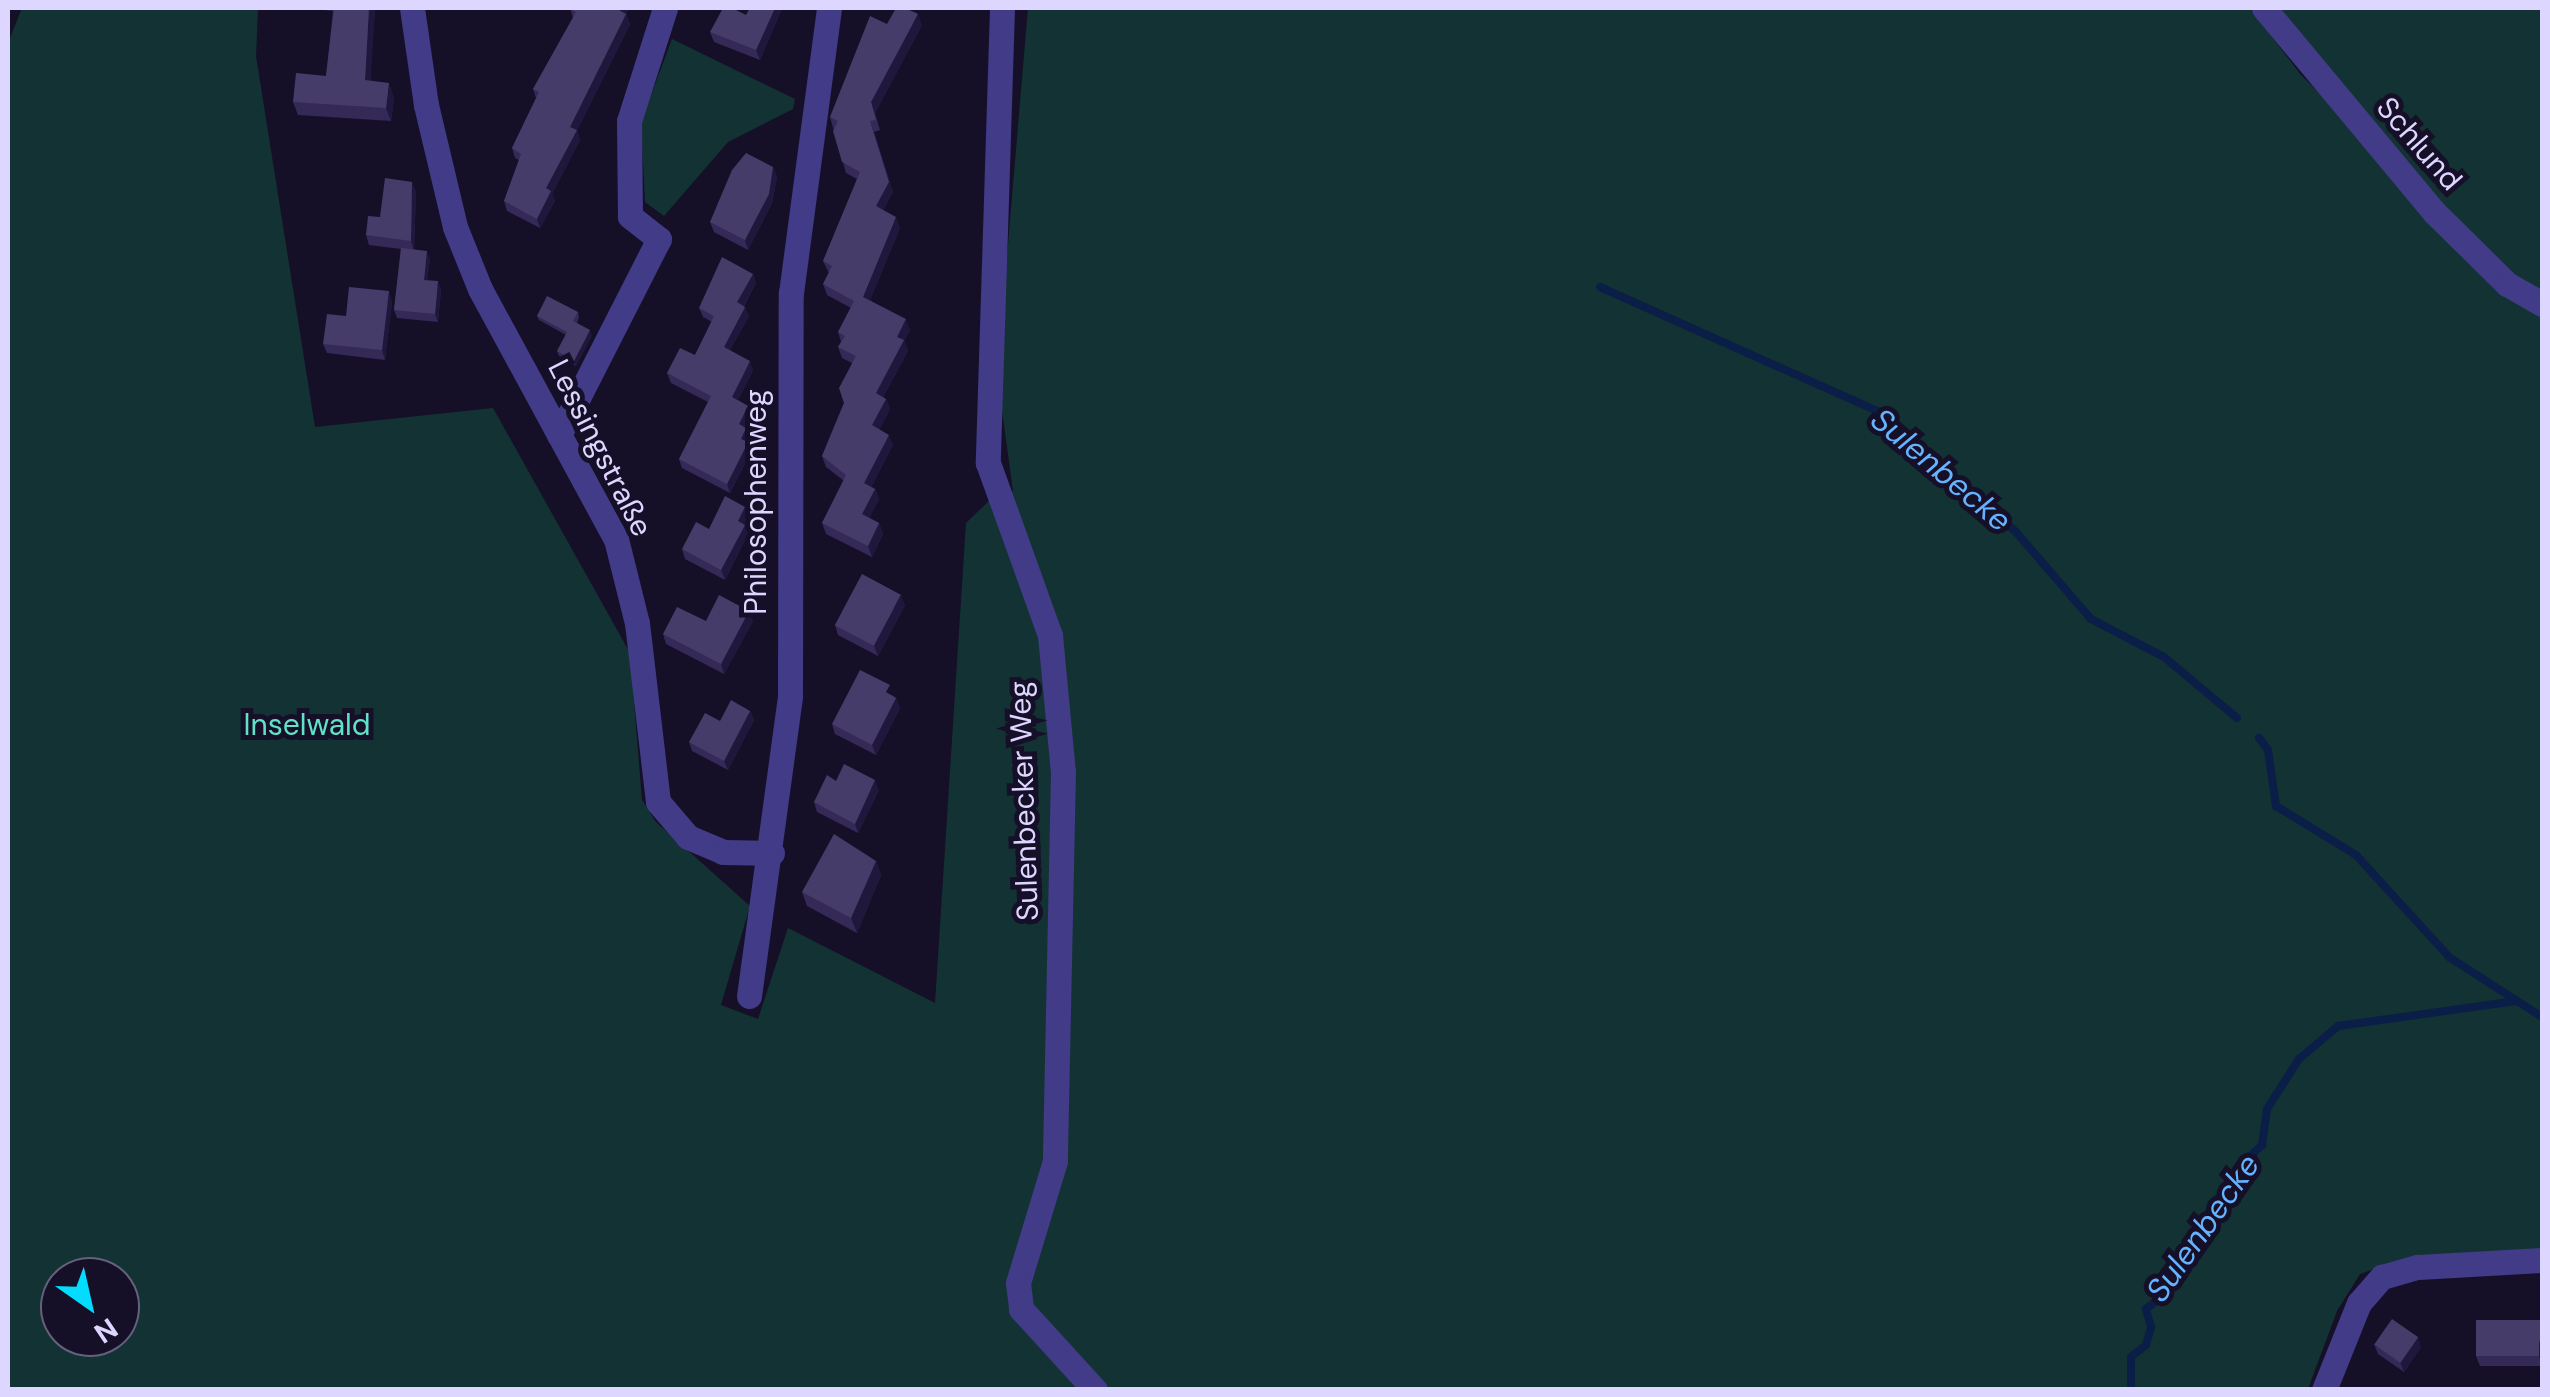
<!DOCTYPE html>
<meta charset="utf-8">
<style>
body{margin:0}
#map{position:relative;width:2550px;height:1397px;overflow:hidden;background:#151028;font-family:"DM Sans",sans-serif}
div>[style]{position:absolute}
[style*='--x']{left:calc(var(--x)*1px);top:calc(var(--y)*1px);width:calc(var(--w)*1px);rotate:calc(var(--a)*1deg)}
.green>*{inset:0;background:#133233}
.stream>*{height:8px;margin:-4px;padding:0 4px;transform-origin:4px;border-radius:4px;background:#0a1e47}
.minor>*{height:25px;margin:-12.5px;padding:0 12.5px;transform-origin:12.5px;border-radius:12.5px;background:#413b88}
.wall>*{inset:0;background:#342957}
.shaded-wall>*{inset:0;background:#20173c}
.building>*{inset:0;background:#463c69;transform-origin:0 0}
span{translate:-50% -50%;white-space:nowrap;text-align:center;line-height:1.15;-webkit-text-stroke:10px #151028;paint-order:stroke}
.street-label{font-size:30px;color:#ddd7ff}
.park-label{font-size:30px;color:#61e1c6}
.water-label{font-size:32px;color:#65b2ff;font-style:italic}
.frame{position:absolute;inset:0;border:10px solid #ddd7ff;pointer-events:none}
.north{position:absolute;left:40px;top:1257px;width:100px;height:100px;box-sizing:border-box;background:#151028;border:2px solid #65607e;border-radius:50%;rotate:146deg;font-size:28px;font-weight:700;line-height:40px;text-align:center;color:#ddd7ff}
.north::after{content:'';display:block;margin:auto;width:35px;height:45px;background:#03dcff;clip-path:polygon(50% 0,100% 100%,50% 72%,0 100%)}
</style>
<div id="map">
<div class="green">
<i style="clip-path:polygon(evenodd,22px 8px,258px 8px,256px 56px,315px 427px,493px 408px,630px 653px,642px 800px,656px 822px,750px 906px,721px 1005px,758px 1019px,788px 928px,935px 1003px,966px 523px,992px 498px,1013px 491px,997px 374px,1028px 8px,2250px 8px,2301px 75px,2542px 314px,2542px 1252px,2396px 1261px,2360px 1274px,2337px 1311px,2308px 1389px,8px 1390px,8px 43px,22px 8px,60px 1277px,120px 1277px,120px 1337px,60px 1337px,60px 1277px)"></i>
<i style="clip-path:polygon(2277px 8px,2542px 8px,2542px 295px,2486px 254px)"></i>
<i style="clip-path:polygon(672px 39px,795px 99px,793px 109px,728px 142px,664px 216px,645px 202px,641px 122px)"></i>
</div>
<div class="stream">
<i style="--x:1600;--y:287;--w:306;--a:24.1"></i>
<i style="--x:1879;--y:412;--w:182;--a:41.2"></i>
<i style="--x:2016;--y:532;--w:115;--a:49.2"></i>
<i style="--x:2091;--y:619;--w:82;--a:27.5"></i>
<i style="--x:2164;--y:657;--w:95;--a:39.9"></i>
<i style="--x:2259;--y:738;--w:15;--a:53"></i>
<i style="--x:2268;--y:750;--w:57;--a:81.9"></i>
<i style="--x:2276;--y:806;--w:94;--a:31.5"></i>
<i style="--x:2356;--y:855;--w:138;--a:47.6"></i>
<i style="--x:2449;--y:957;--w:111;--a:32.8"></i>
<i style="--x:2131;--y:1390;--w:33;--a:-90"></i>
<i style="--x:2131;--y:1357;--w:19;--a:-39"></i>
<i style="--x:2146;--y:1345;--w:19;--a:-74"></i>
<i style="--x:2151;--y:1327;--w:19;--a:-106"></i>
<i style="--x:2146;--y:1309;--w:23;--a:-38"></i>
<i style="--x:2164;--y:1295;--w:22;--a:-80"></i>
<i style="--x:2168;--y:1273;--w:130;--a:-56.3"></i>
<i style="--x:2240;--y:1165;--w:30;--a:-42"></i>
<i style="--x:2262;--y:1145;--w:36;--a:-82"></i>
<i style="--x:2267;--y:1109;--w:59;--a:-57.4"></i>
<i style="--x:2299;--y:1059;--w:51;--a:-40.2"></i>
<i style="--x:2338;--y:1026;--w:180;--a:-8"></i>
</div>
<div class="minor">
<i style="--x:412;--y:8;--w:98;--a:81.8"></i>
<i style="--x:426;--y:105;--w:125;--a:76.6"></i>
<i style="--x:455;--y:227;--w:67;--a:68"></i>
<i style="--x:480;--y:289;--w:285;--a:61.5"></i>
<i style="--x:616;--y:539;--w:87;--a:76"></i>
<i style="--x:637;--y:623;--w:180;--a:83.3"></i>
<i style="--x:658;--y:802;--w:46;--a:49.4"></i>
<i style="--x:688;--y:837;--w:38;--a:23"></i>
<i style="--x:723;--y:852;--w:49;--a:1.2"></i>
<i style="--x:1002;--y:8;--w:455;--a:91.8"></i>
<i style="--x:988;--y:463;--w:183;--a:70.2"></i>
<i style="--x:1050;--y:635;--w:138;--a:84.6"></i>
<i style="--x:1063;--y:772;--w:389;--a:91.2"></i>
<i style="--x:1055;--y:1161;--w:127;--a:106.9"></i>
<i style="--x:1018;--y:1283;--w:26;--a:83"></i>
<i style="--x:1021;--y:1309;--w:110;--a:47.6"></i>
<i style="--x:2264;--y:8;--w:266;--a:50.2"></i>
<i style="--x:2434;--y:212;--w:103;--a:44.6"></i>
<i style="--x:2507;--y:284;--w:40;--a:29.7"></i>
<i style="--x:559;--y:435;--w:220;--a:-63"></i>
<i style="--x:659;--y:239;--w:37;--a:-142"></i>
<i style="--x:630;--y:216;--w:95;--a:-90.6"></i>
<i style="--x:629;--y:121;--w:119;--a:-72.3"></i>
<i style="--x:749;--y:996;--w:303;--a:-82.2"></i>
<i style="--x:790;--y:696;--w:403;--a:-89.9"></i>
<i style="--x:791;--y:293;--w:288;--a:-82.4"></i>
<i style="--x:2324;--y:1390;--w:94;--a:-68.1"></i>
<i style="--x:2359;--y:1303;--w:35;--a:-49"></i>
<i style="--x:2382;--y:1277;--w:37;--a:-16"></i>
<i style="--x:2418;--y:1267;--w:124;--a:-3.2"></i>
</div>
<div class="wall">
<i style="clip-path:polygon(305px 8px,375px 8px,370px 81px,394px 97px,391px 121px,298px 115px,293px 102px,326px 76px,333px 11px)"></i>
<i style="clip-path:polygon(570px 8px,629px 8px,626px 14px,630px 24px,577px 130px,580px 140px,552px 194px,555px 201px,540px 228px,507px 211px,504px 201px,519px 160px,515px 158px,512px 148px,536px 98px,533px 89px,573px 18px)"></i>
<i style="clip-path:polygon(750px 8px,780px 8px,781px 11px,760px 60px,714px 42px,710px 32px,746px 15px)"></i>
<i style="clip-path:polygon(887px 24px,922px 25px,875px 113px,880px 130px,874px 132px,893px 192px,883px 210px,900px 228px,870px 300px,910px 330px,904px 341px,908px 351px,883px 397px,886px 399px,890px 409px,879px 430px,893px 445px,871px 487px,875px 489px,879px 499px,869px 518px,879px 523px,883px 534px,872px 557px,826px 534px,822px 523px,844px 481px,826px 467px,822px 456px,844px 403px,852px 363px,842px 358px,838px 347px,841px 342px,838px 332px,851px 308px,827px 295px,823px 284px,829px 273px,823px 261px,857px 179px,846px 173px,830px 117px)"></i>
<i style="clip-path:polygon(773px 167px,777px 177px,772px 203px,748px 250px,714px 232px,710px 222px)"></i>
<i style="clip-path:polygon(416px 191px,414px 249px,430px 259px,427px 280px,441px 289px,438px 322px,397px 318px,394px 310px,401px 249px,369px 245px,366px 235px,380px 217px)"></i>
<i style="clip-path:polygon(753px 274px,756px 283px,744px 306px,749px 316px,730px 350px,753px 370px,738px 400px,748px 406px,752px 415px,745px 428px,750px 438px,748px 442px,751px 452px,730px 493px,682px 468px,679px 459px,708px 402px,671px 383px,667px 373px,695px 355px,712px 322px,703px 317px,699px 308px)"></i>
<i style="clip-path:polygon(392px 301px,385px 360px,327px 353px,323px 344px,346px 316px)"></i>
<i style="clip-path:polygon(578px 312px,579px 317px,577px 323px,592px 335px,576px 366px,559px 356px,557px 351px,566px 335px,539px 320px,537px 316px)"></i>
<i style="clip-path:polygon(748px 516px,744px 524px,748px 534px,725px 580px,685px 559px,682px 549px,709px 529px)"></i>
<i style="clip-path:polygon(905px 605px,878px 656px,838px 635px,835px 625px)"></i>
<i style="clip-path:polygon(706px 621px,753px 621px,724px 674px,666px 644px,663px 634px)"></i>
<i style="clip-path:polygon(893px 695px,893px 696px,896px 698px,900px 708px,876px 755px,835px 734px,832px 724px)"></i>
<i style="clip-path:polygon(750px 711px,754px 720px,728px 770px,692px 751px,689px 742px,720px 721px)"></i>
<i style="clip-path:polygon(836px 781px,879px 790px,858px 833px,817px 812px,814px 802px)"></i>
<i style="clip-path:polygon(876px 861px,881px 875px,857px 933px,807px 906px,802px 892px)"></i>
<i style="clip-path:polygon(2542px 1320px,2542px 1366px,2480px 1366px,2476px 1356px)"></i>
<i style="clip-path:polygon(2374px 1344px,2421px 1347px,2404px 1372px,2378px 1354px)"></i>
</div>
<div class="shaded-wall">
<i style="clip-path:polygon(369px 8px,375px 8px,370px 94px,365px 80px)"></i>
<i style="clip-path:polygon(621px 8px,629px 8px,623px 20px,619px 10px)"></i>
<i style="clip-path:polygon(775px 8px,780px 8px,781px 11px,760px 60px,756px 50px)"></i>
<i style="clip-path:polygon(626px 14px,630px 24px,574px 136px,570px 127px)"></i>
<i style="clip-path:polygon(918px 14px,922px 25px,875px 113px,880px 130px,871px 102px)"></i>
<i style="clip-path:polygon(389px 83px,394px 97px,391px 121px,386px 108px)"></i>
<i style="clip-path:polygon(870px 121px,893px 192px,880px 217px,876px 206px)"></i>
<i style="clip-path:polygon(577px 130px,580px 140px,552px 194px,555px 201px,540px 228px,537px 219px,546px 188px)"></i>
<i style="clip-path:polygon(773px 167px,777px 177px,772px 203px,748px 250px,745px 240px)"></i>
<i style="clip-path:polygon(412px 182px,416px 191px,414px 251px,411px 241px)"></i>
<i style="clip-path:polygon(896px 217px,900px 228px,867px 308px,863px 297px)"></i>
<i style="clip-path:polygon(427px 251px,430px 259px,426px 288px,424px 280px)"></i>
<i style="clip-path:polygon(753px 274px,756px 283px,740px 312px,737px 302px)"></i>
<i style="clip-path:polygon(438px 281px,441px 289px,438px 322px,435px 314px)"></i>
<i style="clip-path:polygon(389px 291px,392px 301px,385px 360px,382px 350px)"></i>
<i style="clip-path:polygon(745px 307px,749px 316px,727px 356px,724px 347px)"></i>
<i style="clip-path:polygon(906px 319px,910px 330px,904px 341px,908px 351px,879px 404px,876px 393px,897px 337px)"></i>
<i style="clip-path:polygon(590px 330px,592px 335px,576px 366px,574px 361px)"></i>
<i style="clip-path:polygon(750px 361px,753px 370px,735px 406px,732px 397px)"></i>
<i style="clip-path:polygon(886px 399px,890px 409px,876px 436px,872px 425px)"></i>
<i style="clip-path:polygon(748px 406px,752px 415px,742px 433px,739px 424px)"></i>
<i style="clip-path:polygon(746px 428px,750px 438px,745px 448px,741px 439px)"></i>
<i style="clip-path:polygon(889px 435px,893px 445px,868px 494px,864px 483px)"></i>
<i style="clip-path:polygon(748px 442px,751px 452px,730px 493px,727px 484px)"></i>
<i style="clip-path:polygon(875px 489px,879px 499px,866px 525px,862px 514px)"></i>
<i style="clip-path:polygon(745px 507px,748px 516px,741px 530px,738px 521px)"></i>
<i style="clip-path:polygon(879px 523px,883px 534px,872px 557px,868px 546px)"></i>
<i style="clip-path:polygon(745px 525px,748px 534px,725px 580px,721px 570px)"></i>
<i style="clip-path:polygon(901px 595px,905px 605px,878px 656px,874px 646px)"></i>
<i style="clip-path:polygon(749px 611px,753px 621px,724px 674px,721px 664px)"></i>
<i style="clip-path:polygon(896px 698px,900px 708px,876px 755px,872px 745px)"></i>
<i style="clip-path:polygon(750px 711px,754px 720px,728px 770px,724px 761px)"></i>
<i style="clip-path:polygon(875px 780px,879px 790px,858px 833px,855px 824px)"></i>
<i style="clip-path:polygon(876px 861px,881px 875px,857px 933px,851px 918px)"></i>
<i style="clip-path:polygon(2418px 1337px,2421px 1347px,2404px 1372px,2400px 1362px)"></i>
<i style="clip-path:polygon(2539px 1341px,2542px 1351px,2542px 1366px,2539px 1356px)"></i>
</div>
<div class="building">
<i style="clip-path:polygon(334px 8px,369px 8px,365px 80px,389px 83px,386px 108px,293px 102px,296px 73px,326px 76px)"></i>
<i style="clip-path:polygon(570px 8px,621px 8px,619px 10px,626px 14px,570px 127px,577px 130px,546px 188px,551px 191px,537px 219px,504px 201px,521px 154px,512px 148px,539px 92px,533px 89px,576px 12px,570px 9px)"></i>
<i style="clip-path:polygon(723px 8px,732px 8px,746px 15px,750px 8px,775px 8px,756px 50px,710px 32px)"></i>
<i style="clip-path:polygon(896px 8px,905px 8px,918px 14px,871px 102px,876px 120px,870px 121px,889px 182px,876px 206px,896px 217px,863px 297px,906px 319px,897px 337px,904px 340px,876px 393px,886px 399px,872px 425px,889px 435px,864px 483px,875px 489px,862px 514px,879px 523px,868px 546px,822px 523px,846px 475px,822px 456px,844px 403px,839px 388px,856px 356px,838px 347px,845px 336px,838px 332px,854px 301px,823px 284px,832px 266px,823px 261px,860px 172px,842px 162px,833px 131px,838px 121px,830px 117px,870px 16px,887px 24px)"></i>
<i style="clip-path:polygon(746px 153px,773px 167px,769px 194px,745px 240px,710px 222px,732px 170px)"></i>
<i style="clip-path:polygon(385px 178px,412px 182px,411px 241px,366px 235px,368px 216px,380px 217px)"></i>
<i style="clip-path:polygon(401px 248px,427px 251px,424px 280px,438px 281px,435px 314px,394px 310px)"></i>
<i style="clip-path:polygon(722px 257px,753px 274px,737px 302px,745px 307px,724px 347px,750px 361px,732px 397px,748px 406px,739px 424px,746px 428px,741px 439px,748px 442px,727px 484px,679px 459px,711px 396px,667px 373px,680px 348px,695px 355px,714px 316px,699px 308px)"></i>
<i style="clip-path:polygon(349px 287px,389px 291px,382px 350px,323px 344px,327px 314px,346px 316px)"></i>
<i style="clip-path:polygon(547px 296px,578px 312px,573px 321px,590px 330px,574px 361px,557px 351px,567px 332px,537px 316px)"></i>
<i style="clip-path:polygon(725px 496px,745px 507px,738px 521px,745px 525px,721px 570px,682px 549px,696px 522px,709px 529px)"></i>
<i style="left:862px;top:574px;width:44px;height:58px;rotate:28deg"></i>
<i style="clip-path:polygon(719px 595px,749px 611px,721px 664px,663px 634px,677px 607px,706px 621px)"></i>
<i style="clip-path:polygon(860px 670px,890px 685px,886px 692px,896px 698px,872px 745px,832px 724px)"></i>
<i style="clip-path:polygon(731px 700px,750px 711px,724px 761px,689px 742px,705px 713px,720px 721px)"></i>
<i style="clip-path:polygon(844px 764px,875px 780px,855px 824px,814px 802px,827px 775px,836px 781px)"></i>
<i style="clip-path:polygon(834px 834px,876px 861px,851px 918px,802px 892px)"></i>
<i style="left:2392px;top:1319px;width:32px;height:31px;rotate:35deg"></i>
<i style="clip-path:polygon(2476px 1320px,2542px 1320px,2542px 1341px,2539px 1341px,2539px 1356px,2476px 1356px)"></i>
</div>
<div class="street-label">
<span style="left:2419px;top:144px;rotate:49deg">Schlund</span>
<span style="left:600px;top:448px;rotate:63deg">Lessingstraße</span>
<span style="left:756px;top:502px;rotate:-90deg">Philosophenweg</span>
<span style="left:1024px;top:801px;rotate:-92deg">Sulenbecker Weg</span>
</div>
<div class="park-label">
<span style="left:307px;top:725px">Inselwald</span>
</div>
<div class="water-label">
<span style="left:1941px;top:470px;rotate:40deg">Sulenbecke</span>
<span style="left:2203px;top:1228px;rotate:-55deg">Sulenbecke</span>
</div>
<div class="frame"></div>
<div class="north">N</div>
</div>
